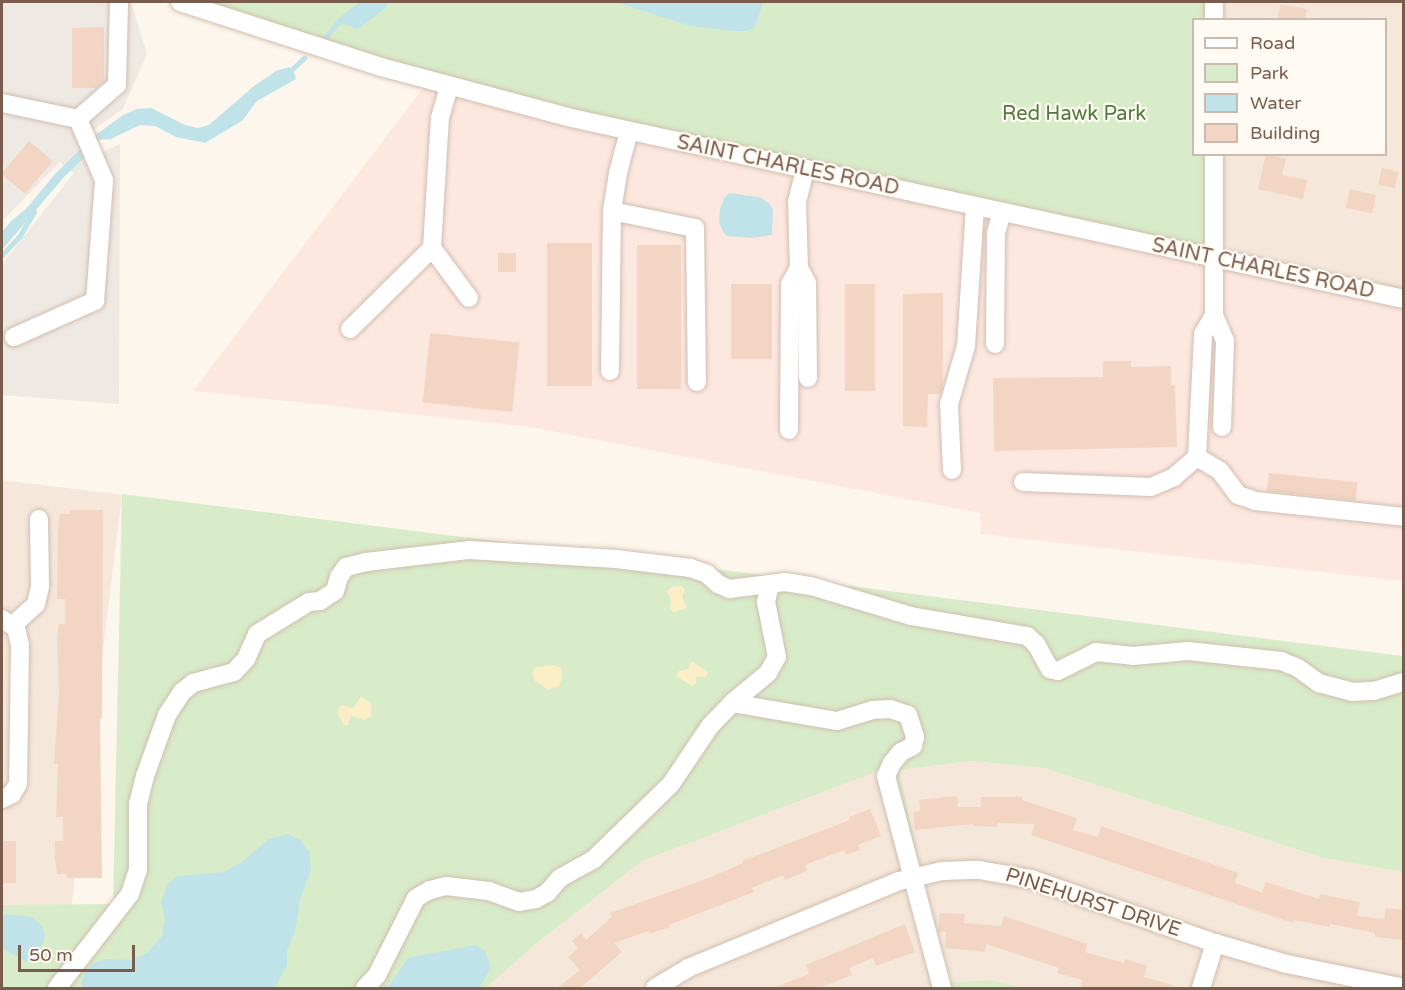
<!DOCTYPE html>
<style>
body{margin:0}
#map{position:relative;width:1405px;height:990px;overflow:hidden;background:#fdf6ec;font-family:"Varela Round",sans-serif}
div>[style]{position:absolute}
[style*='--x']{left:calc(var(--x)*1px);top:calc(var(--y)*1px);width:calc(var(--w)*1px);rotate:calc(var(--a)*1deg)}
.residential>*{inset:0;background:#f5e8da;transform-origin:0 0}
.commercial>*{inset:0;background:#fde8e0}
.industrial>*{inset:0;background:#efe9e4}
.green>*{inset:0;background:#d8ecc9}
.sand>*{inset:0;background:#fcefc7}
.water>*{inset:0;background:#bfe3e8}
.stream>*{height:4.5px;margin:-2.25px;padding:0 2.25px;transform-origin:2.25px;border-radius:2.25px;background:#bfe3e8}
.building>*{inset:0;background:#f3d5c3;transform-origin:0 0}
.roads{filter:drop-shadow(0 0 2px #d1beb0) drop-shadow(0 0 2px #d1beb0)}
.minor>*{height:18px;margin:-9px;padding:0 9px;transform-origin:9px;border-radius:9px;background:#fff}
span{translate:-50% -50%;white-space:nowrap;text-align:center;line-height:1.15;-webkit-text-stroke:4.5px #fffaf3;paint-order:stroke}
.park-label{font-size:20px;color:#537a41}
.street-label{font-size:20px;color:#7a5c4d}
.frame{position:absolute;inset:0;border:3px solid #7a5c4d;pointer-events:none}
.legend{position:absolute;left:1192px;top:18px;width:195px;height:138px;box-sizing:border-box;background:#fffaf3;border:2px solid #cabbb1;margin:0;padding:8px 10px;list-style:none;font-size:18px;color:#7a5c4d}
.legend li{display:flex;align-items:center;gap:12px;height:30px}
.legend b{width:30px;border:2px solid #cabbb1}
.scale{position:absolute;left:18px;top:945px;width:117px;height:27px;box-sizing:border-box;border:3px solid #7a5c4d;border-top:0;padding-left:8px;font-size:18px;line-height:21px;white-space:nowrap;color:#7a5c4d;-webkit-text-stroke:4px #fffaf3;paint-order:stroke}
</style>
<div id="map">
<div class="residential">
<i style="clip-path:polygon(1223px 2px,1403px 2px,1403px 292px,1223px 253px,1223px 155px,1386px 154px,1386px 20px,1223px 19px)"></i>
<i style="left:2px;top:480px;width:121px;height:425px;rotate:7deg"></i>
<i style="clip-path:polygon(971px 761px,1044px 768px,1324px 858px,1403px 872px,1403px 988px,1024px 988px,992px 980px,948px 984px,899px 770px)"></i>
<i style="clip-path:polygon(878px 771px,931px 987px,486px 988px,537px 943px,642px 861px)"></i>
</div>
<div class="commercial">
<i style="clip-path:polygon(423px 88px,1403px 305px,1403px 581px,981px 534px,980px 513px,530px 427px,193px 391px)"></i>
</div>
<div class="industrial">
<i style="clip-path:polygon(2px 2px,131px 2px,147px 54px,123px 109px,87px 134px,100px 153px,120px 144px,119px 404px,2px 395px,2px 264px,74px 173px,60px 162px,2px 221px)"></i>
</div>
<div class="green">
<i style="clip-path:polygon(185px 2px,1214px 2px,1214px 19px,1194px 20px,1194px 154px,1215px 155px,1216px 260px,469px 95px)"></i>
<i style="clip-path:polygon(122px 494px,1403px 656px,1403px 872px,1324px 858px,1044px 768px,971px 761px,899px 770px,947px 983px,992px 980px,1024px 988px,926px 988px,931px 986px,878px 771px,642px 861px,537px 943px,486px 988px,2px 988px,2px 905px,113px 904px)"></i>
</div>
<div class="sand">
<i style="clip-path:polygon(682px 586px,685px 590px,682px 597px,687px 608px,674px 612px,670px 609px,671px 600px,667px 591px,672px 587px)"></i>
<i style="clip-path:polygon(692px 661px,708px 672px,706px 677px,696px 677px,696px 684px,692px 686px,676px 676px,679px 671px,688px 669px)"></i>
<i style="clip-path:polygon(554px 665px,561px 668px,562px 678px,559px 686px,549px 690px,535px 681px,532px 674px,535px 667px)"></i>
<i style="clip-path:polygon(361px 697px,371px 703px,371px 716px,363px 720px,351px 715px,348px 725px,344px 725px,338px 714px,339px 707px,342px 705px,353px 708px)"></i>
</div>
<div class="water">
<i style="clip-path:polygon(360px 2px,387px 2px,387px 7px,358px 29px,335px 21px)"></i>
<i style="clip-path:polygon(616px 2px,763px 2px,755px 27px,747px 31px,734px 31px,690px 26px)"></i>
<i style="clip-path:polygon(289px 67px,294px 72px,296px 79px,257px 101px,243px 120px,205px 143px,176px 137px,155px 126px,140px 125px,111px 139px,97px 140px,97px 145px,64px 177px,2px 250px,2px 232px,11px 221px,26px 209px,55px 174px,93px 137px,123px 115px,137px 109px,151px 108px,185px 125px,198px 128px,209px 125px,254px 86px,276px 71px)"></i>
<i style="clip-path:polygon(729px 193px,759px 197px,769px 203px,773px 209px,772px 235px,752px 238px,727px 236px,723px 232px,719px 222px,720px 209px,724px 198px)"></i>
<i style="clip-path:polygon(288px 834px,300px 840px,309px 852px,311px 871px,300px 899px,296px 927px,287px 951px,287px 965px,275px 988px,83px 988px,81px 983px,86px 971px,94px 963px,105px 959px,132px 960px,147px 953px,162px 936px,165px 918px,161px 901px,168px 884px,178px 876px,224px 872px,242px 862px,269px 839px)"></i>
<i style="clip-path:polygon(6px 914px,32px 917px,42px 926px,45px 936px,37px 958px,27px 962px,2px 948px,2px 917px)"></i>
<i style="clip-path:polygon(475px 945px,485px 951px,491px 968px,479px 988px,387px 988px,408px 958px)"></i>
</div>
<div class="stream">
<i style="--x:323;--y:41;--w:23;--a:-52"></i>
<i style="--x:337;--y:23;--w:9;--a:-21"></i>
<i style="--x:288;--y:73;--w:22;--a:-43"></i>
<i style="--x:2;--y:255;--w:25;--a:-47"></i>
<i style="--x:19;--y:237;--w:29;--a:-59"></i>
</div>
<div class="building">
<i style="clip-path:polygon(1280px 4px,1307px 9px,1305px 20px,1278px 20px)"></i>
<i style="clip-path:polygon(104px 27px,104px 81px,96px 88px,72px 88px,72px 28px)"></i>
<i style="left:29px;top:141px;width:31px;height:43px;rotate:40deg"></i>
<i style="clip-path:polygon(1266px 154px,1286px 159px,1282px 175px,1307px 180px,1303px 199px,1258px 189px)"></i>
<i style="left:1382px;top:168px;width:17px;height:17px;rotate:13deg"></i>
<i style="left:1350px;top:189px;width:27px;height:19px;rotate:13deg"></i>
<i style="left:547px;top:243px;width:45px;height:143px"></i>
<i style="left:637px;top:245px;width:44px;height:144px"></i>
<i style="left:498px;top:253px;width:18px;height:19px"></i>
<i style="left:731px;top:284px;width:41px;height:75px"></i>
<i style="left:845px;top:284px;width:30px;height:107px"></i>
<i style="clip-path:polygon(943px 293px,943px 385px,940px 394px,928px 394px,927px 427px,903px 426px,903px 294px)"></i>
<i style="left:430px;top:333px;width:90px;height:70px;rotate:6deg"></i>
<i style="clip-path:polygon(1103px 361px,1131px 361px,1131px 367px,1171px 366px,1171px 385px,1175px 385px,1177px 447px,994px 451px,993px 378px,1103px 377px)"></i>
<i style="left:1269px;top:473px;width:89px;height:18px;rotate:6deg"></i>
<i style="clip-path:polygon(70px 510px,103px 510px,102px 718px,100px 718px,102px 878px,67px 878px,67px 874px,57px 874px,55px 858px,55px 841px,63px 841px,63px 817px,56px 817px,58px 764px,54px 764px,59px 692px,57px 638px,59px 624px,65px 624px,65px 599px,57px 599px,58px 528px,60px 514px,70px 514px)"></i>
<i style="clip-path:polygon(957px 796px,958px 807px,981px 807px,981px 797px,1022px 797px,1022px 800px,1077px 818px,1073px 830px,1098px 837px,1101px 826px,1154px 844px,1238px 873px,1235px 883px,1262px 893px,1266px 882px,1319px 899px,1320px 894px,1360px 902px,1357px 916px,1384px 919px,1386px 908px,1404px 910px,1404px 940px,1375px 937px,1375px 933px,1330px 924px,1329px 927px,1294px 920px,1293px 923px,1031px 835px,1035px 824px,998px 823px,997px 827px,973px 826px,973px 824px,915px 830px,913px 812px,920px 811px,919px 800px)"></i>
<i style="clip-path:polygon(870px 809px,881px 836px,858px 845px,860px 850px,846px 855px,844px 850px,805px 865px,807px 871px,785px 880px,783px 875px,752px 888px,754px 892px,669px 925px,670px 927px,649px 934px,648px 931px,614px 943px,622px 952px,580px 988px,557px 988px,580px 970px,568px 957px,578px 948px,572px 941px,581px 933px,586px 940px,612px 917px,610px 913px,709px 878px,743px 863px,742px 861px,850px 820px,849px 817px)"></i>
<i style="left:2px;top:841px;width:14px;height:42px"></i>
<i style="clip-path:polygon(940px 913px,965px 914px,964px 923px,1001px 926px,1004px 916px,1052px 932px,1087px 944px,1085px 952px,1124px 963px,1125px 959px,1147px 966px,1144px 977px,1173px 985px,1172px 988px,1080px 988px,1082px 980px,1057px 973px,1059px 968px,986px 944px,985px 952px,945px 948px,946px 932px,938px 931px)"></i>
<i style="clip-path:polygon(905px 924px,915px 952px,876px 966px,873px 958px,849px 968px,852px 975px,819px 988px,773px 988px,809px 974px,806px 965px)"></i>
</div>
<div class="roads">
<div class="minor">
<i style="--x:180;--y:2;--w:211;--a:17.9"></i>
<i style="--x:381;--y:67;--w:193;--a:15"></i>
<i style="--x:567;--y:117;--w:857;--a:12.27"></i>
<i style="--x:1214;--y:2;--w:18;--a:90"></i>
<i style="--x:2;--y:103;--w:78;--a:11.9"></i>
<i style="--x:78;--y:119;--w:52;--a:-41.1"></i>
<i style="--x:117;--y:85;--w:83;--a:-88.6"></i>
<i style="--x:629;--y:131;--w:43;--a:104.7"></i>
<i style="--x:618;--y:173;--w:38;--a:99"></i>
<i style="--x:612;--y:211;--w:85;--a:11.6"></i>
<i style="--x:695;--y:228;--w:154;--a:89.3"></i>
<i style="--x:432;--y:248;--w:62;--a:53.5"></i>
<i style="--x:799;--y:268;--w:17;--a:62"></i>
<i style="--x:807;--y:283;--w:95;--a:89.4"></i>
<i style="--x:1214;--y:315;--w:28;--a:67"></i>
<i style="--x:1225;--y:341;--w:86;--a:92"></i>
<i style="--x:350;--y:329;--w:115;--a:-44.6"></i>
<i style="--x:432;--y:248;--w:130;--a:-86.5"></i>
<i style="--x:440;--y:118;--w:32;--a:-74"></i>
<i style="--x:14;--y:337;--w:89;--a:-24"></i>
<i style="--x:95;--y:301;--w:121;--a:-85.7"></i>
<i style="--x:104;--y:180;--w:66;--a:-113.1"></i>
<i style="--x:995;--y:344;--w:111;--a:-89.5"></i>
<i style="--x:996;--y:233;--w:22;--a:-74"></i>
<i style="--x:610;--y:371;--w:160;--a:-89.3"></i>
<i style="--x:789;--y:430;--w:146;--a:-89.6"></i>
<i style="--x:790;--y:284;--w:18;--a:-61"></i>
<i style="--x:799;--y:268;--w:66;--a:-91.7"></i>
<i style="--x:797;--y:202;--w:34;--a:-76"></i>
<i style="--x:1197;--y:457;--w:27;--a:31"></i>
<i style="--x:1220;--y:471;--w:30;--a:53"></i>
<i style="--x:1238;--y:495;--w:18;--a:19"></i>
<i style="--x:1255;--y:501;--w:150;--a:6.1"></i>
<i style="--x:952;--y:470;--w:66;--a:-92.6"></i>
<i style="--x:949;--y:404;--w:60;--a:-73.7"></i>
<i style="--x:966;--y:346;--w:140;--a:-86.3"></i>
<i style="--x:1023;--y:482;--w:128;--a:2.2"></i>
<i style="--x:1151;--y:487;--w:25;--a:-23"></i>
<i style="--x:1174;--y:477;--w:30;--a:-41"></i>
<i style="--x:1197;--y:457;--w:123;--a:-87.2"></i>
<i style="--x:1203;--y:334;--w:22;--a:-60"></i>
<i style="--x:1214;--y:315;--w:161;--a:-90"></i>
<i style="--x:2;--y:619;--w:17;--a:33"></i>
<i style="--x:16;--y:628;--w:18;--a:77"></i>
<i style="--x:20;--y:646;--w:138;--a:90.8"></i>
<i style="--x:18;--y:784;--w:12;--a:121"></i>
<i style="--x:12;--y:794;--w:11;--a:153"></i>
<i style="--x:13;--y:625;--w:31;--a:-42"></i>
<i style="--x:36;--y:604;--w:18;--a:-77"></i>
<i style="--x:40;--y:586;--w:67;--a:-90.9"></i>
<i style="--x:732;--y:703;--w:47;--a:-39.8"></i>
<i style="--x:768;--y:673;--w:18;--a:-61"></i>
<i style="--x:777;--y:657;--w:56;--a:-101.3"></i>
<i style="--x:766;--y:602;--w:18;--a:-77"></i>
<i style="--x:57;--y:988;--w:119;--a:-52.2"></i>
<i style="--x:130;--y:894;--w:25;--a:-72"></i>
<i style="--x:138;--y:870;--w:66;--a:-90"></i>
<i style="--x:138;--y:804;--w:29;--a:-76"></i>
<i style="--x:145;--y:776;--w:65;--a:-70.2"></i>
<i style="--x:167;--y:715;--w:27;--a:-57"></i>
<i style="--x:182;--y:692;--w:14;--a:-39"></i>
<i style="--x:193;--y:683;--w:42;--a:-15"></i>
<i style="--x:234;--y:672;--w:18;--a:-47"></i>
<i style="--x:246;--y:659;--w:27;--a:-66"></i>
<i style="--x:257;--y:634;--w:61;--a:-31.6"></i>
<i style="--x:309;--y:602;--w:11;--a:-5"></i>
<i style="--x:320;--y:601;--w:18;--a:-34"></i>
<i style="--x:335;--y:591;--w:15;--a:-74"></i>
<i style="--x:339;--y:577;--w:12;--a:-55"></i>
<i style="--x:346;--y:567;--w:21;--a:-14"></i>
<i style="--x:366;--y:562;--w:105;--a:-6.6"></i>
<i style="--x:470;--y:550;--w:146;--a:3.5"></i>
<i style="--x:616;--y:559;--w:75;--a:6.9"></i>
<i style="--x:690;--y:568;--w:18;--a:19"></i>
<i style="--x:707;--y:574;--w:15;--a:42"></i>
<i style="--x:718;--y:584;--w:12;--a:24"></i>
<i style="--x:729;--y:589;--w:56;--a:-7.1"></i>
<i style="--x:785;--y:582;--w:26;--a:9"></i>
<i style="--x:811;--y:586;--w:104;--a:16.7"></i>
<i style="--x:911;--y:616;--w:118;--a:9.8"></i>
<i style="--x:1027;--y:636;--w:12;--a:42"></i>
<i style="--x:1036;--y:644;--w:29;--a:61"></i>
<i style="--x:1050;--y:669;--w:8;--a:14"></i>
<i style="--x:1058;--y:671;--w:42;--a:-26.6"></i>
<i style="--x:1096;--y:652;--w:37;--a:6"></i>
<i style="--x:1133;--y:656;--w:55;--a:-5.2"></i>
<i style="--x:1188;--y:651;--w:94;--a:6.1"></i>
<i style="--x:1281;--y:661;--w:18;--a:22"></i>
<i style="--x:1298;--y:668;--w:26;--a:36"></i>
<i style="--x:1319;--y:683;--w:34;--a:15"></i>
<i style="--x:1352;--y:692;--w:22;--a:-3"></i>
<i style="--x:1374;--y:691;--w:31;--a:-17"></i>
<i style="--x:365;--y:988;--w:18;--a:-47"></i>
<i style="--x:377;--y:975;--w:86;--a:-63.1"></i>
<i style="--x:416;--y:898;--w:16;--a:-30"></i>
<i style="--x:430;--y:890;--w:16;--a:-14"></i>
<i style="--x:446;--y:886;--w:43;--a:6.6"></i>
<i style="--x:489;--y:891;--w:32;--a:20"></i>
<i style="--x:519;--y:902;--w:17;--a:-10"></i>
<i style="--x:536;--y:899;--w:13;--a:-29"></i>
<i style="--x:547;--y:893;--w:20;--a:-49"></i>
<i style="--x:560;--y:878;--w:39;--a:-29"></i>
<i style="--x:594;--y:859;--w:107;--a:-44.2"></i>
<i style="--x:671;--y:784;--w:70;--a:-56.1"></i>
<i style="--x:710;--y:726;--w:32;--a:-46"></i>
<i style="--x:732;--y:703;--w:107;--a:9.7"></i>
<i style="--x:837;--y:721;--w:37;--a:-17"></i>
<i style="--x:872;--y:710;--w:18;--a:-3"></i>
<i style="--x:890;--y:709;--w:19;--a:18"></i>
<i style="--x:908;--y:715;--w:23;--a:72"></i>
<i style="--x:915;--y:737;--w:9;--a:103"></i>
<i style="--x:913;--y:746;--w:13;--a:153"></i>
<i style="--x:901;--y:752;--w:14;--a:129"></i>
<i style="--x:892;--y:763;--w:14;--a:115"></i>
<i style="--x:886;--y:776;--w:219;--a:75.2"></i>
<i style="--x:655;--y:988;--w:39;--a:-31"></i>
<i style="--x:688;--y:968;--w:228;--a:-22.4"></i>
<i style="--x:899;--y:881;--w:44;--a:-13.1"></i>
<i style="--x:942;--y:871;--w:37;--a:-2"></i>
<i style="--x:979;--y:870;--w:53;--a:9.8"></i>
<i style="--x:1031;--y:879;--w:195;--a:19.2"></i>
<i style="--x:1215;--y:943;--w:75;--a:16.3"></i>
<i style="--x:1287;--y:964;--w:119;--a:11.6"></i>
<i style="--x:1201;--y:988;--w:47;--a:-72.7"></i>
</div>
</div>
<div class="park-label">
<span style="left:1074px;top:114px">Red Hawk Park</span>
</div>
<div class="street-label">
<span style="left:788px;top:166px;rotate:12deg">SAINT CHARLES ROAD</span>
<span style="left:1263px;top:269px;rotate:12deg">SAINT CHARLES ROAD</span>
<span style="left:1093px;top:903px;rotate:18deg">PINEHURST DRIVE</span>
</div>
<div class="frame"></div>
<ul class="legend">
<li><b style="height:8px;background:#fff"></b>Road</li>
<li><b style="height:16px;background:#d8ecc9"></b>Park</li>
<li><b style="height:16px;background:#bfe3e8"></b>Water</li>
<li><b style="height:16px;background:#f3d5c3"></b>Building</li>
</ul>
<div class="scale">50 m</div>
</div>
